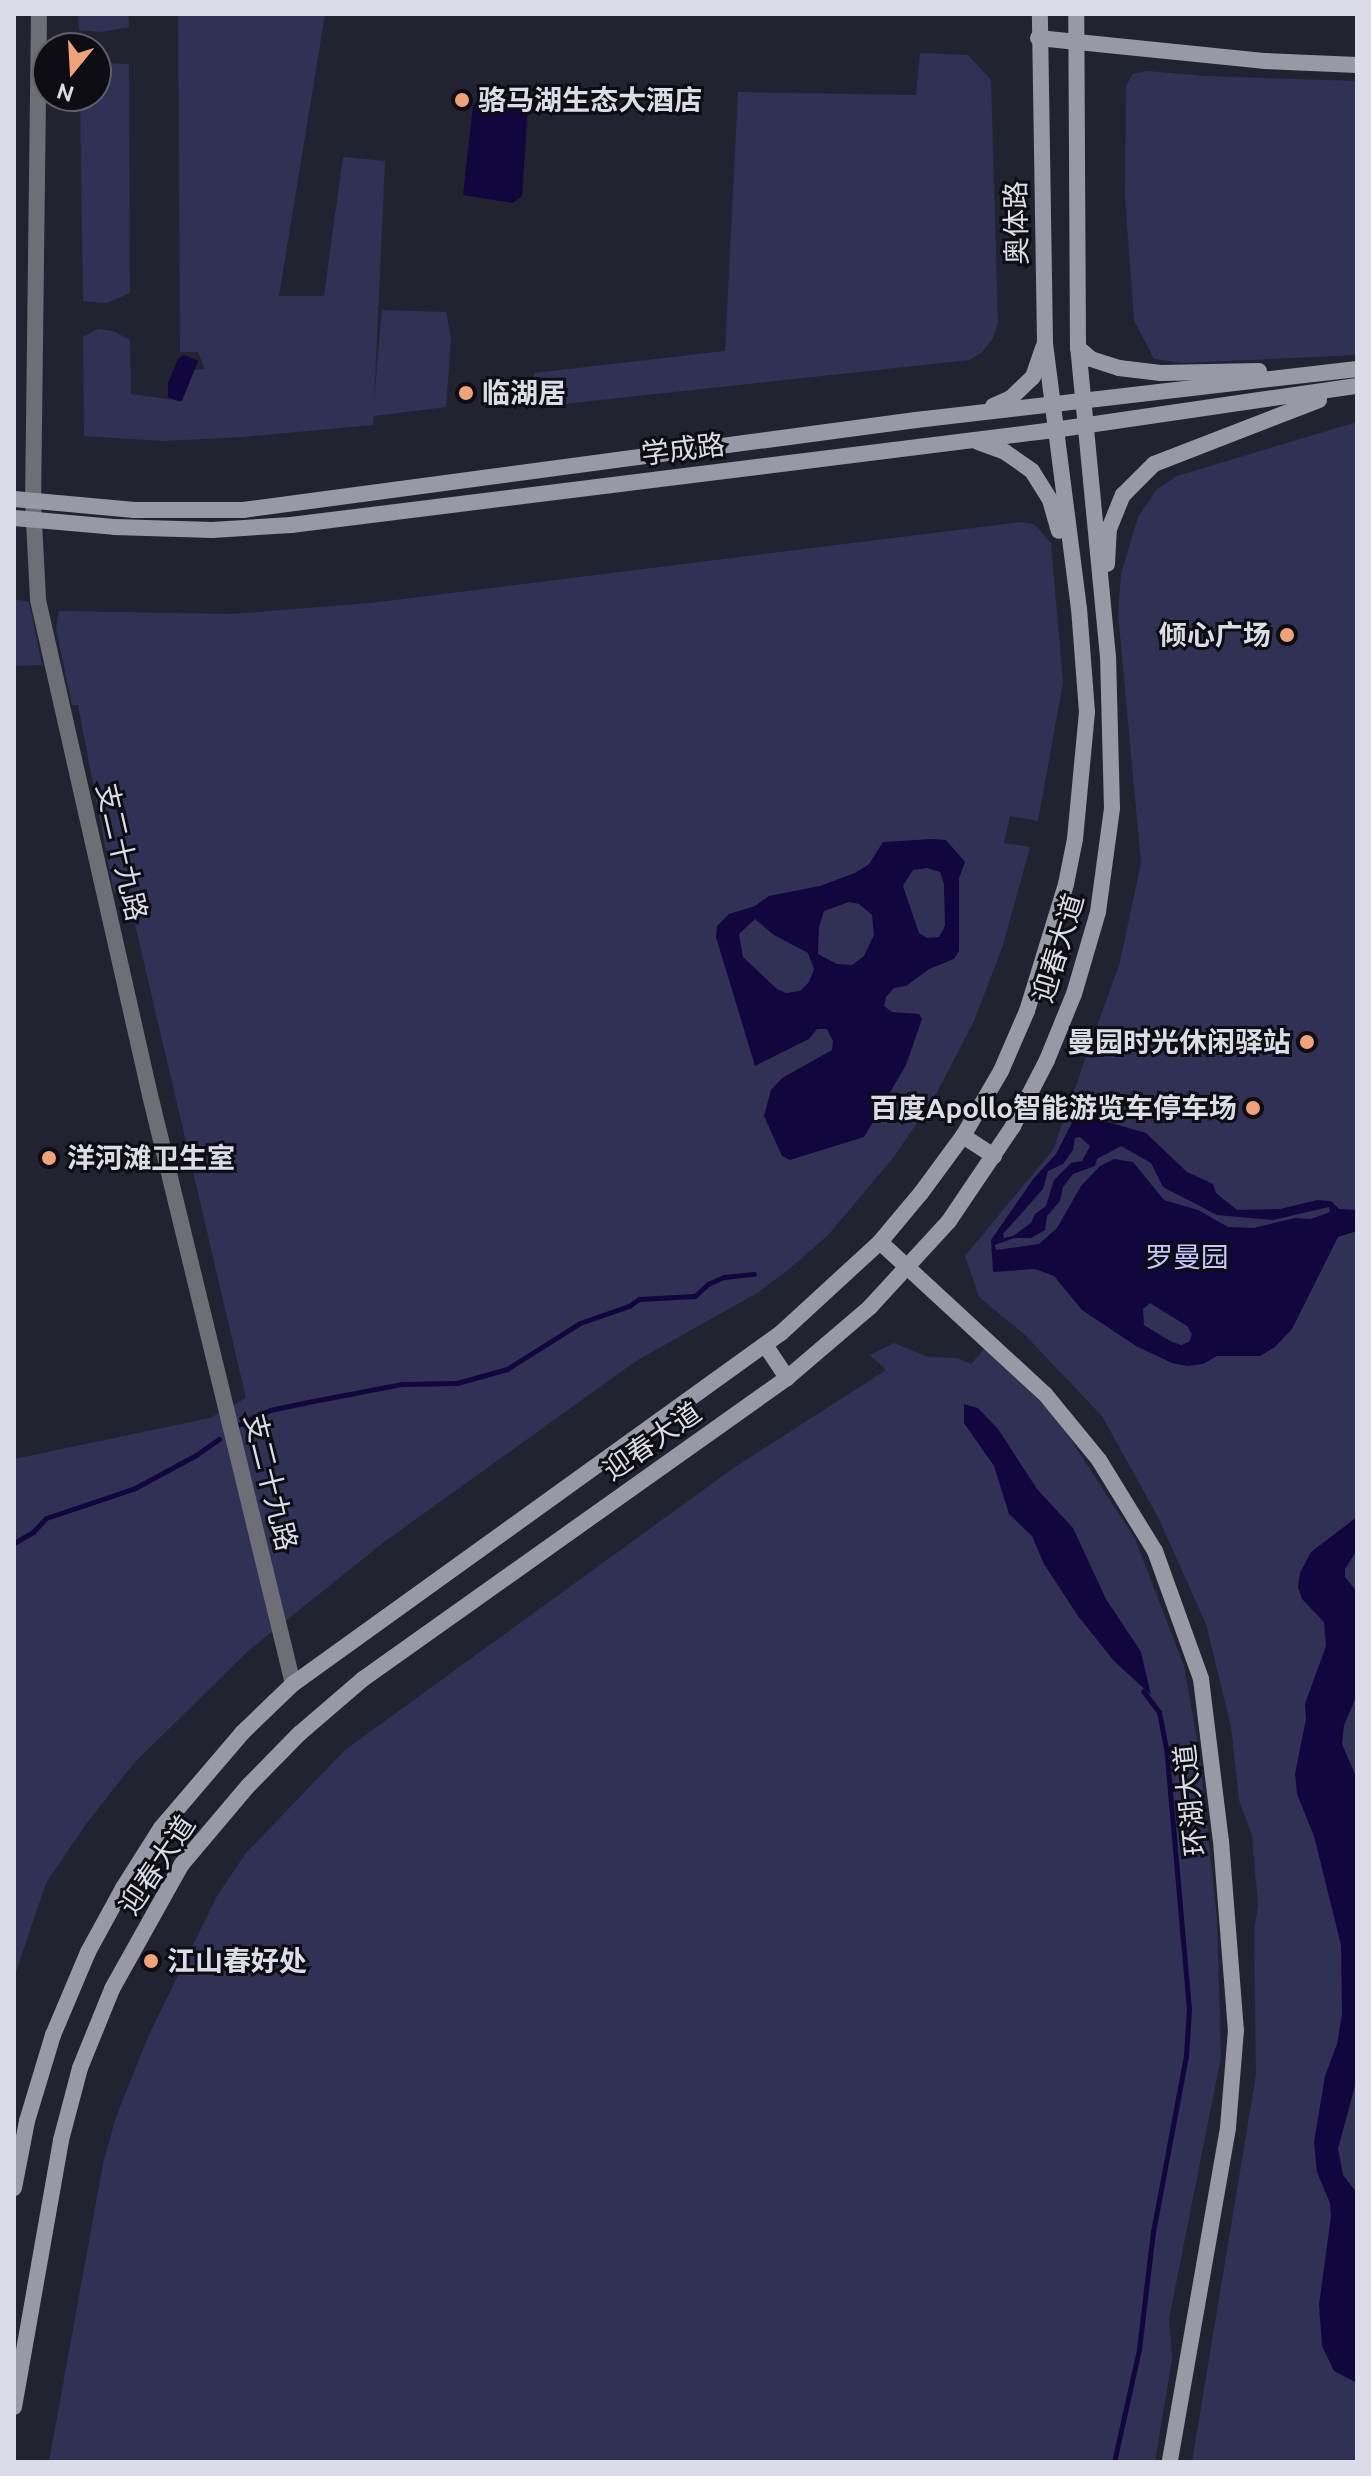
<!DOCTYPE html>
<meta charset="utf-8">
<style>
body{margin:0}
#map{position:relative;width:1371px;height:2476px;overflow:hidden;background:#222331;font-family:Ubuntu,"Noto Sans SC",sans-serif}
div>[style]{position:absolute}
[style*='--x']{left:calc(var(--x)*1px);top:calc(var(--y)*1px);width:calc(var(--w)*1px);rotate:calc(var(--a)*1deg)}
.green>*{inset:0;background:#313156}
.water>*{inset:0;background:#12063e}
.stream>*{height:5px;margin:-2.5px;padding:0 2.5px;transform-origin:2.5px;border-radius:2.5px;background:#12063e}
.street>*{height:16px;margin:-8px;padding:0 8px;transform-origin:8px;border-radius:8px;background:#6e6e76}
.secondary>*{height:16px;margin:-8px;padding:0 8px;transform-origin:8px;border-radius:8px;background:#9899a5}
.dots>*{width:22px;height:22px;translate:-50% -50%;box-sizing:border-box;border:4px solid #0d0d13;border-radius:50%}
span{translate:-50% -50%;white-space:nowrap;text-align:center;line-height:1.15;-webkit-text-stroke:6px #0d0d13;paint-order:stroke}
.poi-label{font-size:28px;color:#dbdce6;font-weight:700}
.left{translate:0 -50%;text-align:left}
.right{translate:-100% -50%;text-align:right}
.street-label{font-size:28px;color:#dbdce6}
.park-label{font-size:28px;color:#c4c6fe}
.frame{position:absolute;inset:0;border:16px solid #dbdce6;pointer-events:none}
.north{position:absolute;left:32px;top:32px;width:80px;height:80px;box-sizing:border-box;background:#0d0d13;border:2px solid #5f6067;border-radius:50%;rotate:198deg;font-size:22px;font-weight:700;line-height:32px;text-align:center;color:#dbdce6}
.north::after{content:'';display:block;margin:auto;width:28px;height:36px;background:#f0a378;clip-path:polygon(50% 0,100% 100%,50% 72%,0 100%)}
</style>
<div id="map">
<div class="green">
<i style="clip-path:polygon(78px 14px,128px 14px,129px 27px,101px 32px,79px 30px)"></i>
<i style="clip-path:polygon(178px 14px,325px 14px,279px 296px,324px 296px,343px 157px,385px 161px,374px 402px,382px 310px,446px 312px,451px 338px,446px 407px,374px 416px,373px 425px,243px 437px,164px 441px,84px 436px,83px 337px,98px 329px,113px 331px,130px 340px,131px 394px,182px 401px,194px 370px,205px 369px,198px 352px,180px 352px)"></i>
<i style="clip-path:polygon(920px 53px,968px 55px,991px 80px,998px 323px,993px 338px,981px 353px,969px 360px,535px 407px,534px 373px,725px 351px,738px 92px,916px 95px)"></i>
<i style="clip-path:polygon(96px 63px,129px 64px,130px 293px,107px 303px,83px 301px,80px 96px,96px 96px)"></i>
<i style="clip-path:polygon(1147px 71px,1205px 76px,1357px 81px,1357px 355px,1183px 363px,1154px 359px,1134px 320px,1125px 197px,1126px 87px,1132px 74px)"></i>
<i style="clip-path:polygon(1357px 422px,1357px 2462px,1192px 2462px,1256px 2075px,1254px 1932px,1258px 1905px,1252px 1835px,1239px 1800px,1231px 1727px,1206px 1624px,1158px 1517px,1102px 1416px,1024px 1334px,979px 1297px,965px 1256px,1053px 1150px,1120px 962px,1141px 863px,1118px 613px,1121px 574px,1138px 517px,1157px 489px,1177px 476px)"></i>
<i style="clip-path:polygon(1022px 522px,1035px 525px,1051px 543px,1063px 682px,1038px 821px,1010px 816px,1004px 843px,1030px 847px,1003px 945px,974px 1021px,934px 1098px,893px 1158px,828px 1235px,787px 1271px,757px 1293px,636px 1361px,384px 1542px,248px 1651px,134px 1763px,86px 1824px,46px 1883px,14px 1978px,14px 1459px,210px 1418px,246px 1398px,130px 903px,124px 892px,114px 893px,78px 705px,72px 705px,56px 629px,59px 611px,231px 614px,371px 603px)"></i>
<i style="clip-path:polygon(14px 599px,29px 602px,42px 665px,14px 666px)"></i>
<i style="clip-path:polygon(894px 1343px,928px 1357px,958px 1358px,971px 1364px,985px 1348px,1057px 1418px,1135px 1539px,1184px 1666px,1199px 1750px,1217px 1919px,1221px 2057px,1169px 2319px,1172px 2359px,1155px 2462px,49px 2462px,103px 2164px,116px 2117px,148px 2037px,217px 1896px,246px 1853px,345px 1750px,735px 1467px,886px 1370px,870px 1355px)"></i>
</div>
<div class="water">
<i style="clip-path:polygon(473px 105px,528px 106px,522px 196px,513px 203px,463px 195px)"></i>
<i style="clip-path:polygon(184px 355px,198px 361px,182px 401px,178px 401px,168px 397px,168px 383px,178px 359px)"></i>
<i style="clip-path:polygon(evenodd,932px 839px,946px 840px,965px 862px,959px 878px,959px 951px,954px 959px,929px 969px,906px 986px,894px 988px,886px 997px,884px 1006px,892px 1012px,919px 1014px,922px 1019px,906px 1065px,864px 1137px,790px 1160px,782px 1156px,764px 1116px,771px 1090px,782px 1078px,832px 1050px,833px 1041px,827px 1029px,817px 1029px,809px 1039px,755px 1066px,716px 937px,717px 926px,729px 914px,755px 906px,769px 896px,820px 886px,855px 873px,869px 864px,883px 842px,932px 839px,927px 868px,940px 872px,944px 884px,945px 926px,939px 937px,927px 938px,919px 933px,903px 886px,913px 870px,927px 868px,932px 839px,849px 902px,859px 904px,872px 915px,874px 935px,864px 956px,852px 965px,837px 964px,818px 954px,819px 927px,824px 911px,849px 902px,932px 839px,755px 919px,774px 935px,808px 953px,814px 969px,809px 982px,800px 991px,786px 993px,777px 989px,743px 957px,739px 934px,755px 919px)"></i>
<i style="clip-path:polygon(evenodd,1077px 1113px,1146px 1133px,1187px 1172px,1213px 1184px,1216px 1193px,1237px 1210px,1280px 1209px,1317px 1200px,1331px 1201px,1339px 1209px,1357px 1210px,1357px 1231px,1338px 1237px,1292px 1329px,1275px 1347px,1260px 1356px,1217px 1356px,1203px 1364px,1187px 1366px,1172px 1363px,1136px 1346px,1082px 1310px,1054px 1276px,1035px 1269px,993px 1272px,991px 1240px,1034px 1178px,1056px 1154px,1077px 1113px,1080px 1137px,1090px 1146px,1082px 1161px,1071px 1163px,1054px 1180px,1046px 1206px,1035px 1214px,1031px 1223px,1013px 1236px,1004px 1238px,1003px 1234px,1043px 1189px,1048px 1171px,1063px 1164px,1073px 1150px,1075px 1138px,1080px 1137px,1077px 1113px,1121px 1146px,1151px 1163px,1163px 1187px,1217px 1215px,1273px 1220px,1329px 1207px,1330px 1212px,1311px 1219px,1295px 1218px,1254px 1228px,1228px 1227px,1198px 1210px,1164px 1200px,1133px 1162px,1114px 1159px,1100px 1166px,1081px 1186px,1057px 1228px,1039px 1244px,996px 1250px,995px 1245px,1014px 1238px,1031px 1238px,1045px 1230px,1047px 1216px,1060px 1201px,1063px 1187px,1073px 1174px,1095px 1166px,1097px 1159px,1121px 1146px,1077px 1113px,1150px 1303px,1187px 1326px,1192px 1334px,1189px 1342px,1181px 1345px,1170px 1341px,1144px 1325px,1143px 1309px,1150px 1303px)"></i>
<i style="clip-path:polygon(964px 1404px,978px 1408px,998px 1429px,1037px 1489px,1073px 1528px,1106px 1599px,1141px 1652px,1151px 1695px,1114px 1661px,1078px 1616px,1044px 1564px,1032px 1536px,1009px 1514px,994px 1466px,964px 1423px)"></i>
<i style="clip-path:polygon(1357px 1517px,1357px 1550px,1345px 1569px,1345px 1577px,1357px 1592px,1357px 1695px,1344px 1725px,1342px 1744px,1357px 1779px,1357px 2078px,1338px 2149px,1343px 2175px,1357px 2193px,1357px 2383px,1334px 2371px,1322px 2346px,1319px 2305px,1331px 2216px,1330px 2203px,1317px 2172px,1314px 2142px,1325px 2076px,1337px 2044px,1342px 2014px,1341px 1945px,1314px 1836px,1297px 1794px,1295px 1774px,1306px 1719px,1305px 1704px,1326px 1646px,1324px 1622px,1302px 1599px,1298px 1587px,1300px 1573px,1311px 1552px)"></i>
</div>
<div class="stream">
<i style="--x:238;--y:1425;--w:35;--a:-25"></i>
<i style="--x:270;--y:1410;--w:34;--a:-12"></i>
<i style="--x:303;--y:1403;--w:101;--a:-10.9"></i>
<i style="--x:402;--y:1384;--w:55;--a:-1"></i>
<i style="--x:457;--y:1383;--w:52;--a:-15.6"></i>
<i style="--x:507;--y:1369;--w:86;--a:-32.2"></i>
<i style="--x:580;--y:1323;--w:52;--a:-19.1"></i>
<i style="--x:629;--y:1306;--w:12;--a:-35"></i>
<i style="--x:639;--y:1299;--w:56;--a:-3.1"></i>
<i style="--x:695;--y:1296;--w:18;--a:-43"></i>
<i style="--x:708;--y:1284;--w:17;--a:-24"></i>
<i style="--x:724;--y:1277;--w:30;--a:-6"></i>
<i style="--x:14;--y:1543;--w:22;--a:-30"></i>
<i style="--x:33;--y:1532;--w:19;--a:-47"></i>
<i style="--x:46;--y:1518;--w:94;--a:-18.6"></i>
<i style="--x:135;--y:1488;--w:69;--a:-28.4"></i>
<i style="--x:196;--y:1455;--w:28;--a:-35"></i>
<i style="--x:1114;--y:2462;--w:116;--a:-77.5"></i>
<i style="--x:1139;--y:2349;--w:118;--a:-83.2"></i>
<i style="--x:1153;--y:2232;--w:179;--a:-79.4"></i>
<i style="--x:1186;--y:2056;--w:47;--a:-86.3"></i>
<i style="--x:1189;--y:2009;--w:262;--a:-95"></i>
<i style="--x:1166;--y:1748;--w:37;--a:-101"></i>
<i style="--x:1159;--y:1712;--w:26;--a:-127"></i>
</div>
<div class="street">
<i style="--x:39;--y:14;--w:489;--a:90.7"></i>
<i style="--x:33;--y:503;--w:97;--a:87"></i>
<i style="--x:38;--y:600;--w:508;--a:77.25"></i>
<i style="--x:150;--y:1095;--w:606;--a:76.35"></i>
</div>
<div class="secondary">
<i style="--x:1038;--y:38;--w:229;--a:5.8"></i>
<i style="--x:1266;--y:61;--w:91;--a:2.5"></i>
<i style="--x:1078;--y:348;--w:17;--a:40"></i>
<i style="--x:1091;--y:359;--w:29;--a:18"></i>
<i style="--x:1119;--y:368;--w:42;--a:6.8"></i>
<i style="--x:1161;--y:373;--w:98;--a:-1.2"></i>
<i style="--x:993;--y:406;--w:20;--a:-24"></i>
<i style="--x:1011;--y:398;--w:30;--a:-44"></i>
<i style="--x:1033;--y:377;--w:31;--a:-71"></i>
<i style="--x:978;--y:442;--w:29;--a:20"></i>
<i style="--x:1005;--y:452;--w:33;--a:35"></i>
<i style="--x:1032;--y:471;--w:34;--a:58"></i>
<i style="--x:1050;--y:500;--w:32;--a:74"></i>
<i style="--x:14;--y:499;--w:121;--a:5.2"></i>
<i style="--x:134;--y:510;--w:109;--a:0"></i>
<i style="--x:243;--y:510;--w:679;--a:-7.62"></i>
<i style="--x:916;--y:420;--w:444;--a:-6.6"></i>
<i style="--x:14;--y:518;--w:100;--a:5.1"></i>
<i style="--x:114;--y:527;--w:98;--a:1.8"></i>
<i style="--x:212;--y:530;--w:79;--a:-3.6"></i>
<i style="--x:291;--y:525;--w:769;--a:-7.1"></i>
<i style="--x:1054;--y:430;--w:306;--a:-8.3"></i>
<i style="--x:1107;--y:564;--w:35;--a:-87"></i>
<i style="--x:1109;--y:529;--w:37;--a:-68"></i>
<i style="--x:1123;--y:495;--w:44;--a:-45"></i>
<i style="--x:1154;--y:464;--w:177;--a:-21.2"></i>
<i style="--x:963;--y:1136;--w:37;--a:33"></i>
<i style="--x:880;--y:1242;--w:224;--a:42.7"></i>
<i style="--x:1045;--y:1394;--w:85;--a:50.7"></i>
<i style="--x:1099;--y:1460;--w:107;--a:58.4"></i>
<i style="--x:1155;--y:1551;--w:136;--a:70.2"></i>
<i style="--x:1201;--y:1679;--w:163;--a:83"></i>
<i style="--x:1221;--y:1841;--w:190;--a:85.5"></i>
<i style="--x:1236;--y:2030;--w:98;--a:94.7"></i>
<i style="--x:1228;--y:2128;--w:339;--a:99.9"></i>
<i style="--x:765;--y:1345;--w:40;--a:56"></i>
<i style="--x:14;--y:2188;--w:68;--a:-79"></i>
<i style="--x:27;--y:2121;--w:90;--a:-73.2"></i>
<i style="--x:53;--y:2035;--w:90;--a:-67.1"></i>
<i style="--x:88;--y:1952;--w:73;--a:-61.3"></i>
<i style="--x:123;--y:1888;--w:71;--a:-57.7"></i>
<i style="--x:161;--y:1828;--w:125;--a:-49.5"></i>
<i style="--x:242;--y:1733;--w:71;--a:-43.9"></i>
<i style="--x:293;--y:1684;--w:601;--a:-35.73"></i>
<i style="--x:781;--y:1333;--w:134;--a:-42.6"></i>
<i style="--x:880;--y:1242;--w:64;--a:-50.1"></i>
<i style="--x:921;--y:1193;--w:71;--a:-53.6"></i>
<i style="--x:963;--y:1136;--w:75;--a:-59.7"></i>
<i style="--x:1001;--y:1071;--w:65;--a:-66.6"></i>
<i style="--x:1027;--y:1011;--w:133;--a:-72.9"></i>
<i style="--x:1066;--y:884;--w:46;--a:-78.7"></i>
<i style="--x:1075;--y:839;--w:128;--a:-84.6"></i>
<i style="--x:1087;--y:712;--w:103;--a:-94.4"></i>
<i style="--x:1079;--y:609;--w:269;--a:-97.3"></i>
<i style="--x:1045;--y:342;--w:328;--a:-90.9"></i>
<i style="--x:14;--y:2407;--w:271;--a:-80"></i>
<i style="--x:61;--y:2140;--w:74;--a:-75.2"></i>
<i style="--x:80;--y:2068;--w:85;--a:-67.9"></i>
<i style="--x:112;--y:1989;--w:143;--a:-60.8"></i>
<i style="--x:182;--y:1864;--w:102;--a:-49.8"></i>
<i style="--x:248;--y:1786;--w:73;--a:-45.6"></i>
<i style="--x:299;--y:1734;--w:84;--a:-40.7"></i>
<i style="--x:363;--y:1679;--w:520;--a:-35.37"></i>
<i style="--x:787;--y:1378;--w:109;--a:-40.5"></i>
<i style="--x:870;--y:1307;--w:117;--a:-47.4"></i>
<i style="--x:949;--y:1221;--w:115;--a:-56"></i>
<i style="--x:1013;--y:1126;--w:74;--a:-62.7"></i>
<i style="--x:1047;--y:1060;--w:71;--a:-67.8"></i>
<i style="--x:1074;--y:994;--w:85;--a:-73.7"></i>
<i style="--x:1098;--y:912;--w:105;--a:-82.3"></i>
<i style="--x:1112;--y:808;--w:151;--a:-91.5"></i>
<i style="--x:1108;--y:657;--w:310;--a:-95.5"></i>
<i style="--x:1078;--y:348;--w:334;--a:-90.3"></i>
</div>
<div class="dots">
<i style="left:462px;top:100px;background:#f0a378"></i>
<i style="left:466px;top:393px;background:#f0a378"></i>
<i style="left:1287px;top:635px;background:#f0a378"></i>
<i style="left:1307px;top:1042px;background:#f0a378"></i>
<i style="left:1253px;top:1108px;background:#f0a378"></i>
<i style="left:49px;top:1158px;background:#f0a378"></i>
<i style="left:151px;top:1961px;background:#f0a378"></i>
</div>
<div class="poi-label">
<span class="left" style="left:478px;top:100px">骆马湖生态大酒店</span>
<span class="left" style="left:482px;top:393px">临湖居</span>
<span class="right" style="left:1271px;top:635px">倾心广场</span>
<span class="right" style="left:1291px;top:1042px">曼园时光休闲驿站</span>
<span class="right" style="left:1237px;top:1108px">百度Apollo智能游览车停车场</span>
<span class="left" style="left:67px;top:1158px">洋河滩卫生室</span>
<span class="left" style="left:167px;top:1961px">江山春好处</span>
</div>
<div class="street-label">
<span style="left:1016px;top:223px;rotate:-91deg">奥体路</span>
<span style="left:683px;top:449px;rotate:-7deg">学成路</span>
<span style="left:122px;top:852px;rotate:77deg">支二十九路</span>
<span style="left:1058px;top:948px;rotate:-73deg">迎春大道</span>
<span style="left:652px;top:1441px;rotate:-35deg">迎春大道</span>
<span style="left:271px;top:1482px;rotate:76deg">支二十九路</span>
<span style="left:1190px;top:1800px;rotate:-96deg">环湖大道</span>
<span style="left:157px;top:1865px;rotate:-56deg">迎春大道</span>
</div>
<div class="park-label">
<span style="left:1187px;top:1257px">罗曼园</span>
</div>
<div class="frame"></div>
<div class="north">N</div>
</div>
